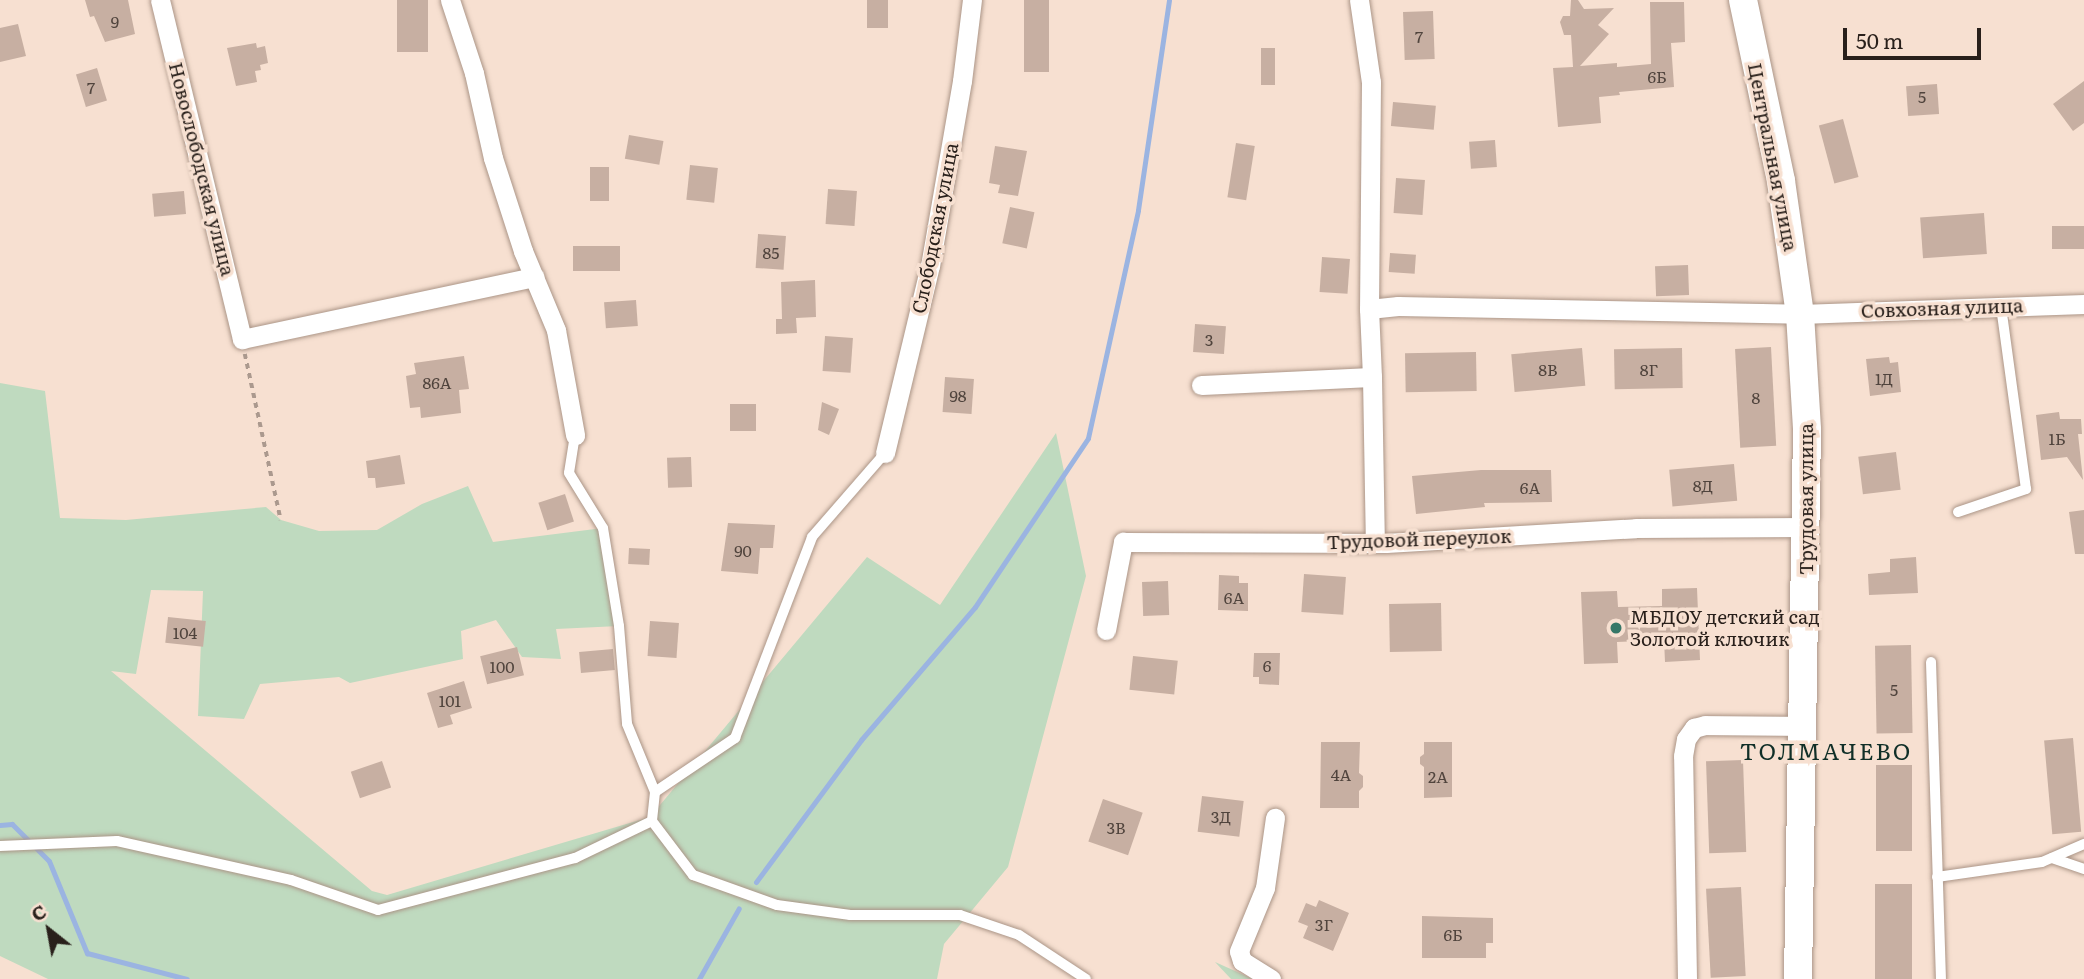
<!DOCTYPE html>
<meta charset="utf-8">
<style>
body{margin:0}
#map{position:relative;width:2084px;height:979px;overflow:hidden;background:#f7e0d1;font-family:Literata,serif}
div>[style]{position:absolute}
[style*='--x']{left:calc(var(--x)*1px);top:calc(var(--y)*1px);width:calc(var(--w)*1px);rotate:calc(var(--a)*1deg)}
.green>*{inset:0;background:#bfdabf}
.stream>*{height:5px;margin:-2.5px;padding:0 2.5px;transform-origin:2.5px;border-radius:2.5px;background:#9bb4e1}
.building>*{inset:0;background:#c7afa2;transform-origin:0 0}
.path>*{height:3.5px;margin-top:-1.75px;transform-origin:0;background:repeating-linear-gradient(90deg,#ab998e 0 5px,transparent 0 10px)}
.roads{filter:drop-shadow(0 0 2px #ab9587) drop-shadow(0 0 2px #ab9587)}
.lane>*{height:10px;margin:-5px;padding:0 5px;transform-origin:5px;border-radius:5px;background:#fff}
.street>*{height:19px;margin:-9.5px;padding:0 9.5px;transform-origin:9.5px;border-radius:9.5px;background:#fff}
.secondary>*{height:28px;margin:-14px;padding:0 14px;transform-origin:14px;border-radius:14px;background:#fff}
.dots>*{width:19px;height:19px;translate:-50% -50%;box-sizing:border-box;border:4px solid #f7e0d1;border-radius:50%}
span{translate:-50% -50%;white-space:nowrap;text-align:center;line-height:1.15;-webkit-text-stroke:7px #f7e0d1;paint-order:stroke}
.number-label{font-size:16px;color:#50443d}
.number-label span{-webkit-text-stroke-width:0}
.street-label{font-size:19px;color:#29201b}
.poi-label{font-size:19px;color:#29201b}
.left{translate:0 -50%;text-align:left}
.quarter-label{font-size:23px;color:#102f28;letter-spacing:2px}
.north{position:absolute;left:14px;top:895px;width:70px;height:70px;-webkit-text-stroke:5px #f7e0d1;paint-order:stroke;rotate:329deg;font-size:19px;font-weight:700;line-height:28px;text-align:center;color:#29201b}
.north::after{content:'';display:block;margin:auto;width:24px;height:32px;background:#29201b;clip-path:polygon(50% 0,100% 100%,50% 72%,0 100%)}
.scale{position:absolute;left:1843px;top:28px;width:138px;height:32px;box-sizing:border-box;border:4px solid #29201b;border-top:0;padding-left:9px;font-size:21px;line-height:24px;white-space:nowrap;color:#29201b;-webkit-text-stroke:5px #f7e0d1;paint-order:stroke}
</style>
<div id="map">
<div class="green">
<i style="clip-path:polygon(0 383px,45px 391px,60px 518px,126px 520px,266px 507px,281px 520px,319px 531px,377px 530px,422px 504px,468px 486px,493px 542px,603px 528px,619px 626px,556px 629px,561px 659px,522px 657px,496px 620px,461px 631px,463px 659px,350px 683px,339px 677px,260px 684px,244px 719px,198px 716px,203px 591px,151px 590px,136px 674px,111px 671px,372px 891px,387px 895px,650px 817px,867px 557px,940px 605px,1056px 433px,1086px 576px,1008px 867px,944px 944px,937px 979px,48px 979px,0 956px)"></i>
<i style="clip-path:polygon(1215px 962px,1253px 979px,1231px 979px)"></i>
</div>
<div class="stream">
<i style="--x:0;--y:825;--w:12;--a:-5"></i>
<i style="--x:12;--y:824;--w:52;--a:45"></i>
<i style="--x:49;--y:861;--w:100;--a:67.6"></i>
<i style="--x:87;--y:953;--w:103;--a:14.6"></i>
<i style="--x:756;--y:882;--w:177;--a:-53.5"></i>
<i style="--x:861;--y:740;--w:175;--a:-49.4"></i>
<i style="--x:975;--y:607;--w:203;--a:-56.2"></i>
<i style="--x:1088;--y:438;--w:233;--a:-77.6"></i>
<i style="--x:1138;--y:210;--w:212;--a:-81.6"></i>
<i style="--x:699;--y:979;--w:81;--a:-60.6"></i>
</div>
<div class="building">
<i style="clip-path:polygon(85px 0,128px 0,135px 34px,105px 42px,94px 16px,90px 17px)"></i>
<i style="left:397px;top:0;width:31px;height:52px"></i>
<i style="left:867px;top:0;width:21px;height:28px"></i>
<i style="left:1024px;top:0;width:25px;height:72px"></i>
<i style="clip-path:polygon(1571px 0,1578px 0,1584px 9px,1614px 8px,1598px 25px,1609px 34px,1580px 66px,1617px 63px,1617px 67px,1651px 64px,1650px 2px,1684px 2px,1685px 42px,1671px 43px,1674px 87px,1619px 92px,1620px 95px,1599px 97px,1601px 123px,1558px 127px,1553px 68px,1573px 67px,1571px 35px,1564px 35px,1560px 22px,1563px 16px,1570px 16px)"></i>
<i style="left:1433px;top:11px;width:48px;height:30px;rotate:88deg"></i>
<i style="clip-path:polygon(18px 24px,26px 56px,0 62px,0 28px)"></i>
<i style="clip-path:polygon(256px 43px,257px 48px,265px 46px,268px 63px,260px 65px,261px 70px,255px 71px,257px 82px,236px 86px,227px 48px)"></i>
<i style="left:1261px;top:48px;width:14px;height:37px"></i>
<i style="left:97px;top:68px;width:34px;height:22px;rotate:73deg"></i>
<i style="clip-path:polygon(2084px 81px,2084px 123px,2073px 131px,2053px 104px)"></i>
<i style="left:1937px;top:84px;width:30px;height:31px;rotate:86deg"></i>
<i style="left:1393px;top:102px;width:43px;height:24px;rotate:5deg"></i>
<i style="left:1843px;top:119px;width:60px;height:25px;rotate:75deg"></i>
<i style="left:629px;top:135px;width:35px;height:24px;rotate:10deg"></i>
<i style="left:1495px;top:140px;width:27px;height:26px;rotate:86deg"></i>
<i style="left:1236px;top:143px;width:19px;height:55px;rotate:9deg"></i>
<i style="clip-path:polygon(995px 146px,1027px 151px,1018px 196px,998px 193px,1000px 185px,989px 183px)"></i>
<i style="left:690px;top:165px;width:28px;height:35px;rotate:6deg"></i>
<i style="left:590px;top:167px;width:19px;height:34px"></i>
<i style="left:1396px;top:178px;width:29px;height:35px;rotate:4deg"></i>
<i style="left:828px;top:189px;width:29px;height:35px;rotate:4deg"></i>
<i style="left:184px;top:191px;width:23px;height:32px;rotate:85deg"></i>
<i style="left:1010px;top:207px;width:25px;height:37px;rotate:12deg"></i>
<i style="left:1984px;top:213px;width:41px;height:64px;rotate:86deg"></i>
<i style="left:2084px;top:226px;width:23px;height:32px;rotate:90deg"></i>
<i style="left:758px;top:234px;width:28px;height:34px;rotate:4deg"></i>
<i style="left:620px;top:246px;width:25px;height:47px;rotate:90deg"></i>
<i style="left:1390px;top:253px;width:26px;height:19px;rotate:4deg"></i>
<i style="left:1322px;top:257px;width:28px;height:35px;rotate:4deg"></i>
<i style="left:1688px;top:265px;width:30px;height:33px;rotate:88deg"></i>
<i style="clip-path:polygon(815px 280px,816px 317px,796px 318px,797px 333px,776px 334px,776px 319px,782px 319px,781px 282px)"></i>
<i style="left:636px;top:300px;width:26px;height:32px;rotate:86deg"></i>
<i style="left:1195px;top:324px;width:31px;height:28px;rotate:4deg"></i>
<i style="left:825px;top:336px;width:28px;height:35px;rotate:4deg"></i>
<i style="left:1771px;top:347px;width:99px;height:36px;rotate:87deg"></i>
<i style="left:1582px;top:348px;width:38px;height:71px;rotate:85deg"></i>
<i style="left:1682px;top:348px;width:40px;height:68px;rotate:89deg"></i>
<i style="left:1476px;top:352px;width:39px;height:71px;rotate:89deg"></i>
<i style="clip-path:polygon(464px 356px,469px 389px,459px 390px,461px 413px,421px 418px,420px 407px,410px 408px,406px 376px,416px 374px,414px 363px)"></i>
<i style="clip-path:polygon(1889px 357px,1890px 363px,1898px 362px,1901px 392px,1870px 396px,1866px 359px)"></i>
<i style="left:945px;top:377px;width:29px;height:35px;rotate:4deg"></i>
<i style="clip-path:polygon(822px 402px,839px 409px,829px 435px,818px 430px)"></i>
<i style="left:730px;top:404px;width:26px;height:27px"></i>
<i style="clip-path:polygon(2059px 412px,2060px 419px,2081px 419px,2082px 434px,2078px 434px,2083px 480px,2067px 457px,2041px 460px,2036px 415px)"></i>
<i style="left:1896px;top:452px;width:38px;height:38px;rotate:83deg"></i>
<i style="clip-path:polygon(400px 455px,405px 484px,376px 488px,375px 478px,368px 478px,366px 461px)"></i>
<i style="left:691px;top:457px;width:30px;height:24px;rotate:88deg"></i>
<i style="left:1734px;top:464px;width:37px;height:65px;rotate:85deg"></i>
<i style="clip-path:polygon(1481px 470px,1551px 470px,1552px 502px,1484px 503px,1485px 507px,1416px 514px,1412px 476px)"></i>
<i style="left:565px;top:494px;width:29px;height:28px;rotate:72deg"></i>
<i style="clip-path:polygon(2084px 510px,2084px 554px,2075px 554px,2069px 512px)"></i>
<i style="clip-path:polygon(728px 523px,775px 525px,773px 548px,760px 548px,758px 574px,721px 571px)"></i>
<i style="left:629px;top:548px;width:21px;height:16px;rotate:3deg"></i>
<i style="clip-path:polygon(1916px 557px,1918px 593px,1869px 595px,1868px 574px,1890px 572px,1890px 559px)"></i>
<i style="left:1304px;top:574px;width:42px;height:38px;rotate:4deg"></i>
<i style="clip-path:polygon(1219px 575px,1239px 576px,1239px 583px,1248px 583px,1248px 611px,1218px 610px)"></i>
<i style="left:1168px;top:581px;width:34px;height:26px;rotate:88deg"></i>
<i style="clip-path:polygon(1697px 588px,1700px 660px,1665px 662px,1664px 640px,1617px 642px,1618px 663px,1584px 664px,1581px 592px,1617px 591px,1618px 607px,1662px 606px,1662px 589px)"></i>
<i style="left:1441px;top:603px;width:48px;height:52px;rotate:89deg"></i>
<i style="left:168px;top:617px;width:38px;height:26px;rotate:6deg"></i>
<i style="left:650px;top:621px;width:29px;height:35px;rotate:4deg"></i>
<i style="left:1911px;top:645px;width:88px;height:36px;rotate:89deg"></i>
<i style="left:517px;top:647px;width:29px;height:38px;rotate:76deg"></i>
<i style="left:613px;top:649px;width:21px;height:34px;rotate:85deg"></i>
<i style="clip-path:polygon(1254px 653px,1280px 653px,1279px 685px,1259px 684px,1259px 677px,1253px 677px)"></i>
<i style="left:1133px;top:656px;width:45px;height:34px;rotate:6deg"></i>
<i style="clip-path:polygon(464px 681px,472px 708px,450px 715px,453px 724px,438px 728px,427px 693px)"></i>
<i style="left:2073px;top:738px;width:94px;height:29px;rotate:85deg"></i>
<i style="clip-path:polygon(1321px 742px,1360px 742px,1359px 773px,1363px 776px,1363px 787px,1359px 791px,1359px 808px,1320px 808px)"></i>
<i style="clip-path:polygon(1424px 742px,1452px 742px,1452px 797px,1424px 798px,1424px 767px,1420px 764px,1420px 757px,1424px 754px)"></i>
<i style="left:1743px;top:760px;width:92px;height:37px;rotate:88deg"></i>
<i style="left:382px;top:761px;width:28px;height:33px;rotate:71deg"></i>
<i style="left:1876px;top:765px;width:36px;height:86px"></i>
<i style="left:1202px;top:796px;width:42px;height:36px;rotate:7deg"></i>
<i style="left:1103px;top:799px;width:42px;height:45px;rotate:19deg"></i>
<i style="left:1875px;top:884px;width:37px;height:95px"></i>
<i style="left:1741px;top:887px;width:89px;height:35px;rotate:87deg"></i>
<i style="clip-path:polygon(1319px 900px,1349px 913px,1333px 951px,1303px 938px,1308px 926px,1298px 922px,1306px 903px,1316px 907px)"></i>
<i style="clip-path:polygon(1422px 916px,1493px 918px,1493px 943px,1486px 943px,1486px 958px,1422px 958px)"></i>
</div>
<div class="path">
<i style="--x:245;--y:354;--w:170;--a:77.8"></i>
</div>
<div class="roads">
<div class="lane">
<i style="--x:575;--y:435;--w:38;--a:99"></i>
<i style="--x:569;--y:473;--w:65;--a:58.3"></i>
<i style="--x:603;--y:528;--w:99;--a:80.7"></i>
<i style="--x:619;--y:626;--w:98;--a:85.3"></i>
<i style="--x:627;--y:724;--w:74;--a:67.6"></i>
<i style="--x:655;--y:792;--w:29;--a:96"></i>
<i style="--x:652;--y:821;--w:68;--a:52.8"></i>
<i style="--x:693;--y:875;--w:89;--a:19.7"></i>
<i style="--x:777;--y:905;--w:74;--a:7.8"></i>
<i style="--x:850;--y:915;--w:110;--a:0"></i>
<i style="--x:960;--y:915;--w:62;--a:18.7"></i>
<i style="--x:1019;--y:935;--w:80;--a:33.3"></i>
<i style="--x:1958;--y:512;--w:72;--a:-18.7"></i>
<i style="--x:2026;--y:489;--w:185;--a:-97.8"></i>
<i style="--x:1931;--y:662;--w:317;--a:88.2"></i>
<i style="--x:655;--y:792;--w:97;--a:-34"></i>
<i style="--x:735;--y:738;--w:215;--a:-69"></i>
<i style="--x:812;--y:537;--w:111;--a:-49"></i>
<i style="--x:0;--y:846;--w:117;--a:-2.4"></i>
<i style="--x:117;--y:841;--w:178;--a:12.6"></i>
<i style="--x:291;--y:880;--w:92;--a:19"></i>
<i style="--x:378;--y:910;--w:204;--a:-14.8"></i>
<i style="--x:575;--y:858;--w:85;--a:-25.7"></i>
<i style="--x:2052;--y:858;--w:34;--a:19"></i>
<i style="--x:1937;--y:877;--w:106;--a:-8.1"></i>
<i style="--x:2042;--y:862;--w:46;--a:-23.2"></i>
</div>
<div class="street">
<i style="--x:160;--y:0;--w:349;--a:76.4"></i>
<i style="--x:242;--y:339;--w:299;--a:-12"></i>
<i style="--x:450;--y:0;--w:77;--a:71.8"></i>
<i style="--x:474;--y:73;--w:87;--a:77.4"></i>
<i style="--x:493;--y:158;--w:98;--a:72.1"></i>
<i style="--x:523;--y:251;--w:86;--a:67.3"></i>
<i style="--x:556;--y:330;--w:107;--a:79.7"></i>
<i style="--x:1359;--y:0;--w:83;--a:81.7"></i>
<i style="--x:1371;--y:82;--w:227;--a:90.5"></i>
<i style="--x:1372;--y:377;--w:166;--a:89"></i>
<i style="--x:1201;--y:385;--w:171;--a:-2.7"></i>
<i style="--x:1372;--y:377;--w:68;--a:-92.5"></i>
<i style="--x:1369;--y:309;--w:29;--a:-6"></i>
<i style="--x:1398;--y:306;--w:402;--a:1.1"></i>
<i style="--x:1800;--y:314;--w:284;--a:-2"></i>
<i style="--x:885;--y:453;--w:192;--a:-76.5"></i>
<i style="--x:930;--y:266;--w:188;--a:-80.2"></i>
<i style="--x:962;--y:81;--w:82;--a:-83"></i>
<i style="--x:1106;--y:630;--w:90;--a:-79.1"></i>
<i style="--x:1123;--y:542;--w:263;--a:0.2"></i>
<i style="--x:1386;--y:543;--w:250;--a:-3.4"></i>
<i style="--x:1636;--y:528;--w:170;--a:-0.3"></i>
<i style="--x:1271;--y:979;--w:34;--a:-148"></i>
<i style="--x:1242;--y:961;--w:10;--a:-107"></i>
<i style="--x:1239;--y:951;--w:68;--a:-67.6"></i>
<i style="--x:1265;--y:888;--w:71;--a:-81.9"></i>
<i style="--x:1687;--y:979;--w:223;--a:-91"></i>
<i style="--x:1683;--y:756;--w:17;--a:-80"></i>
<i style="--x:1686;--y:739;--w:14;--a:-54"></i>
<i style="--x:1694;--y:728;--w:11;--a:-15"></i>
<i style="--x:1705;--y:725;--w:97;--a:0.6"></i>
</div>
<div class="secondary">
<i style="--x:1743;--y:0;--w:185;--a:78.1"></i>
<i style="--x:1781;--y:181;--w:134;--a:81.9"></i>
<i style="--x:1800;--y:314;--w:116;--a:86.5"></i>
<i style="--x:1807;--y:430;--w:549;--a:90.94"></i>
</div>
</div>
<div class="dots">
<i style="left:1616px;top:628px;background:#367767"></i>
</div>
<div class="number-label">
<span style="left:115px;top:21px">9</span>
<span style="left:1419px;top:36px">7</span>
<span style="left:1657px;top:76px">6Б</span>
<span style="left:91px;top:87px">7</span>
<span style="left:1922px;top:96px">5</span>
<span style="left:771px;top:252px">85</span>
<span style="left:1209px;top:339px">3</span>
<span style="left:1548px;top:369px">8В</span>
<span style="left:1649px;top:369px">8Г</span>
<span style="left:1884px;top:378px">1Д</span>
<span style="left:437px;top:382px">86А</span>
<span style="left:958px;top:395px">98</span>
<span style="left:1756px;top:397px">8</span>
<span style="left:2057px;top:438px">1Б</span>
<span style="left:1703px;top:485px">8Д</span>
<span style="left:1530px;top:487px">6А</span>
<span style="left:743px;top:550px">90</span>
<span style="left:1234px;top:597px">6А</span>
<span style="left:185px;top:632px">104</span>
<span style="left:1267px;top:665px">6</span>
<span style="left:502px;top:666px">100</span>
<span style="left:1894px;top:689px">5</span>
<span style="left:450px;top:700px">101</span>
<span style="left:1341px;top:774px">4А</span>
<span style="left:1438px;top:776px">2А</span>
<span style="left:1221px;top:816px">3Д</span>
<span style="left:1116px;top:827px">3В</span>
<span style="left:1324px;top:924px">3Г</span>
<span style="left:1453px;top:934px">6Б</span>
</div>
<div class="street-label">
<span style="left:1773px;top:157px;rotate:79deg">Центральная улица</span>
<span style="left:202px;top:169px;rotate:76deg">Новослободская улица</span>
<span style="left:935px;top:228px;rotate:-79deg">Слободская улица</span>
<span style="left:1942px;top:308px;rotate:-2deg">Совхозная улица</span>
<span style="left:1806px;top:499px;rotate:-90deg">Трудовая улица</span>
<span style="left:1419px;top:539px;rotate:-2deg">Трудовой переулок</span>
</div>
<div class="poi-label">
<span class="left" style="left:1630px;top:628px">МБДОУ детский сад<br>Золотой ключик</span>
</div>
<div class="quarter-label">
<span style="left:1826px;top:750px">ТОЛМАЧЕВО</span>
</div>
<div class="north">С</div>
<div class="scale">50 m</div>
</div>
